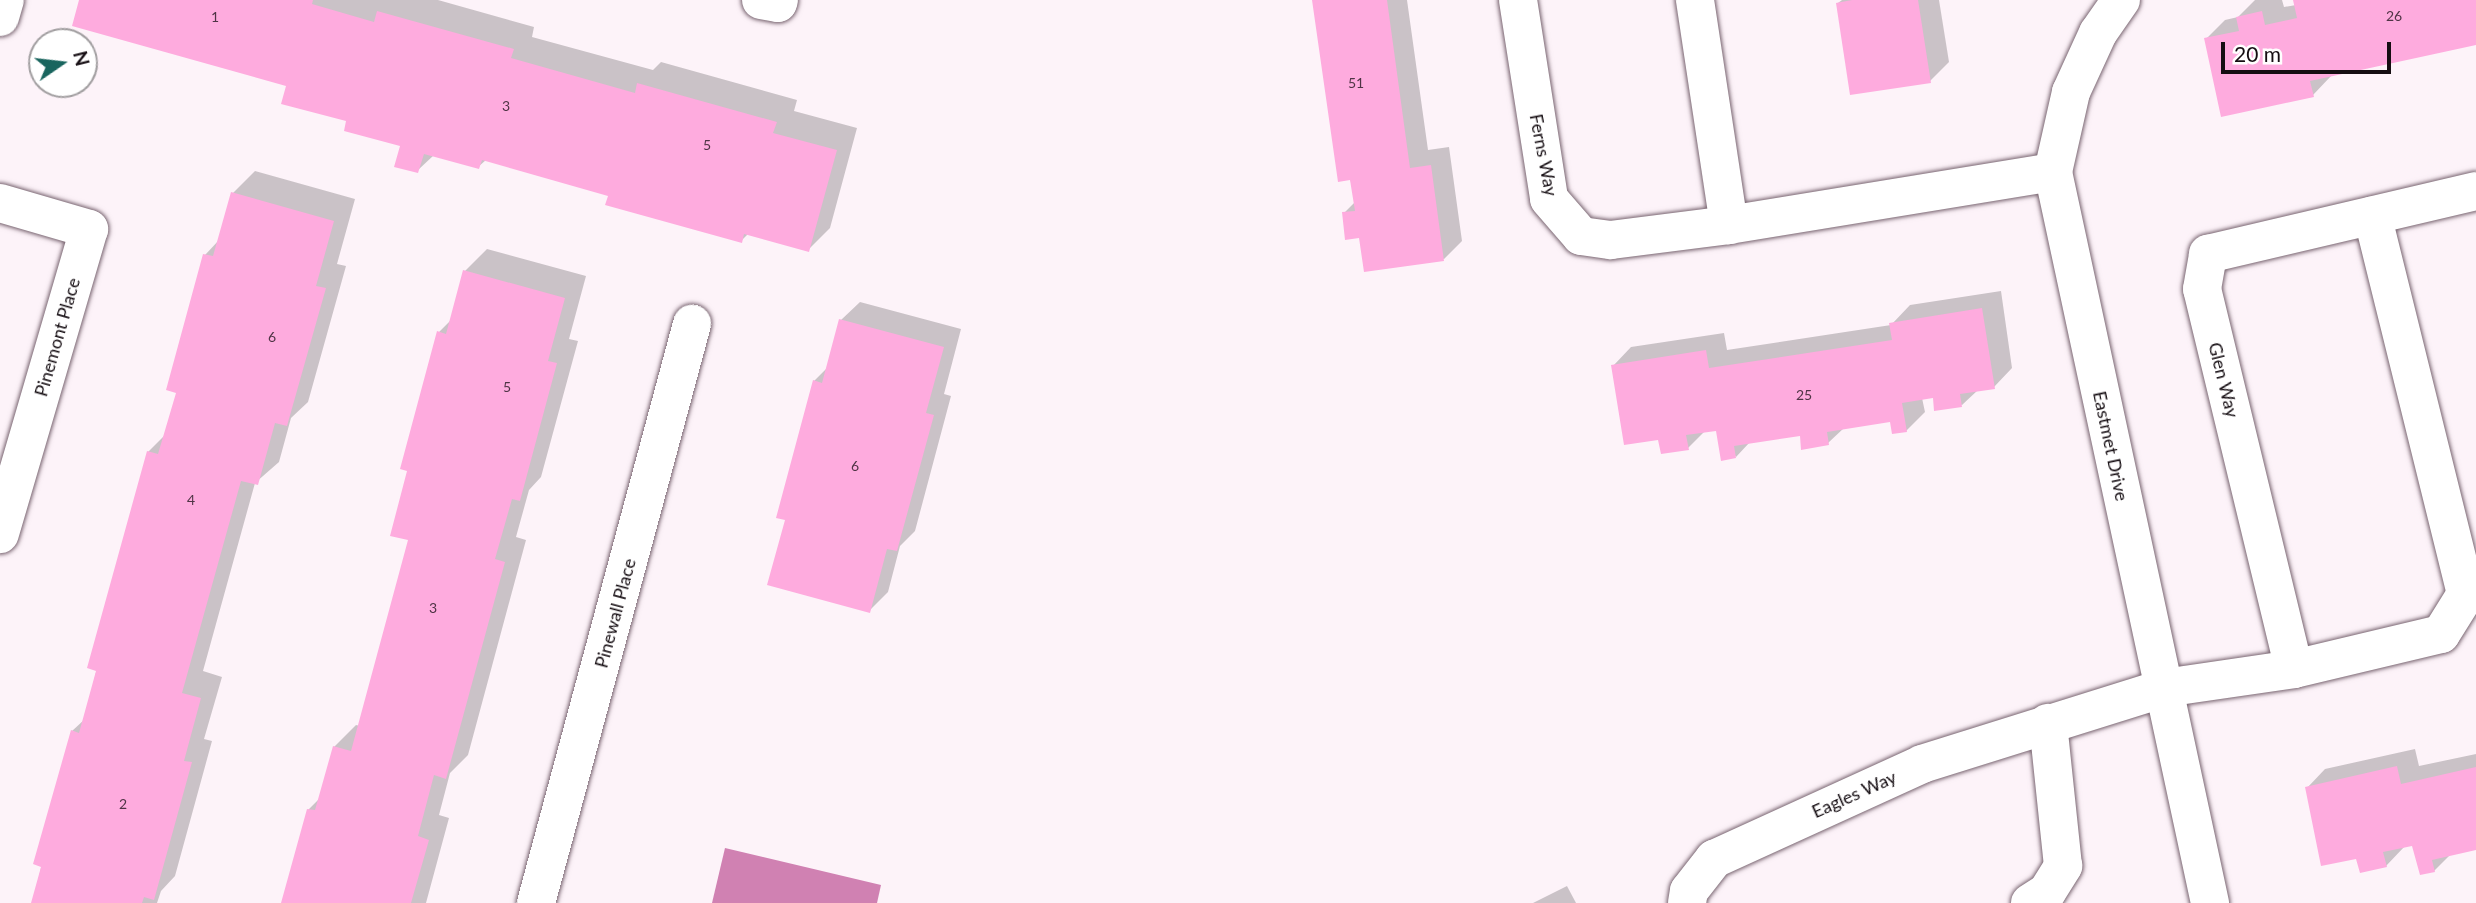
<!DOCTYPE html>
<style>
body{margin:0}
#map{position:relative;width:2476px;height:903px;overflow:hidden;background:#fdf3f9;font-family:Lato,sans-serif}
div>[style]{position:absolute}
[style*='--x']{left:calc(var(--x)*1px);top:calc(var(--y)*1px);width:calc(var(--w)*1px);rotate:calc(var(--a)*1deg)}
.water>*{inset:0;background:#d081b2}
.shadow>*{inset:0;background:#0003}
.building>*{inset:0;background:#feabde}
.roads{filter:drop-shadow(0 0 2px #796571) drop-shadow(0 0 2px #796571)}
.minor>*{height:38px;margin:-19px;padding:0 19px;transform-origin:19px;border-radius:19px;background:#fff}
span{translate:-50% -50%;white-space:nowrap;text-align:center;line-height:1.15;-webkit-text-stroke:6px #fff;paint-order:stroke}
.number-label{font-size:14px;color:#4f3445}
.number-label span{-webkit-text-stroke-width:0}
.street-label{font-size:18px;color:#150d12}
.north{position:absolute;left:28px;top:28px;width:70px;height:70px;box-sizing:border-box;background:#fff;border:2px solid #a19ea0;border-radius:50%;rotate:76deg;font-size:19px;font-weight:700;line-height:28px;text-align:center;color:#150d12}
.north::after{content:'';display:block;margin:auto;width:24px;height:32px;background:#19655e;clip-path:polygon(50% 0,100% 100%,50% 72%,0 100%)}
.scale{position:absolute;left:2221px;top:42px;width:170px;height:32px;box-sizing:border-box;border:4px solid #150d12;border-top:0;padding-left:9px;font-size:21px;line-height:24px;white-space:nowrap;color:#150d12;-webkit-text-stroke:5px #fff;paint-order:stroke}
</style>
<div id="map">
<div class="water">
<i style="clip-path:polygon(725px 848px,881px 885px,877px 903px,712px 903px)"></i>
</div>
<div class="shadow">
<i style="clip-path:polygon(81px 0,438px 0,534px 27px,532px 37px,653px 70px,661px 62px,797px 100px,794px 111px,857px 128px,830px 228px,808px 250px,749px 233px,741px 241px,611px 194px,486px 160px,478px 167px,434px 155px,417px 171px,402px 145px,348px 120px,288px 85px)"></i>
<i style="clip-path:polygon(1314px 0,1407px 0,1428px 150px,1449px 147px,1462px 241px,1444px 259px,1361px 236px,1344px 213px,1355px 202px)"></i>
<i style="clip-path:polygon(1842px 0,1939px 0,1949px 62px,1930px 81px,1838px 3px)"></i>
<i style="clip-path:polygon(2255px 0,2282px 0,2284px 7px,2296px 5px,2295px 0,2476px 0,2476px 43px,2332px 75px,2313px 95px,2206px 39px,2225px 20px,2238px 17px)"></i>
<i style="clip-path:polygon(255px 171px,355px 199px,337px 264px,346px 266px,308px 402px,291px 418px,279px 462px,255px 483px,203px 671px,222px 677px,204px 739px,212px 741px,175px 876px,161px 891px,157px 903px,33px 903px,72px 731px,85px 719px,148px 452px,166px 434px,178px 391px,205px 255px,220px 239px,233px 193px)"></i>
<i style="clip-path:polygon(487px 249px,586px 276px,569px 339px,578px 341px,541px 477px,529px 490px,516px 537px,526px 540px,468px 755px,450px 773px,439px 815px,449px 818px,426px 903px,283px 903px,308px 810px,320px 798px,334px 747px,356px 725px,360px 726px,410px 539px,409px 470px,439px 332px,452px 319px,465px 271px)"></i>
<i style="clip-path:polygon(2001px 291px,2012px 368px,1994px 387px,1978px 390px,1962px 405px,1935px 396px,1922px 398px,1925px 412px,1906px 431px,1891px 420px,1844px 428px,1828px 443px,1801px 434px,1750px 442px,1736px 457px,1718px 429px,1705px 431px,1688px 448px,1660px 438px,1613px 366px,1631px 347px,1724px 333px,1727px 350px,1891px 325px,1910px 305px)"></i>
<i style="clip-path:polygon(860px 302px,961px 329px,944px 394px,951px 396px,915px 531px,900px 546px,888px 592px,869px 611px,787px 519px,814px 381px,828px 367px,841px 320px)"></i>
<i style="clip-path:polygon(2415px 749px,2419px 766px,2476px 754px,2476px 849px,2451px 854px,2434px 871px,2414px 844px,2405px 846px,2386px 866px,2358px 857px,2307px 788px,2325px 769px)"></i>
<i style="clip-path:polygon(1567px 886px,1576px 903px,1533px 903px)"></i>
</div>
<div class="building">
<i style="clip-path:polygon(79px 0,313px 0,312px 4px,374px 22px,377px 11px,514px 49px,511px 58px,635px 93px,637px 83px,777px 122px,773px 133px,837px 150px,809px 252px,744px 234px,742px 243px,605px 205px,608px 196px,482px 160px,479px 169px,424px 154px,418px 173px,394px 167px,400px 146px,344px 131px,346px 121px,281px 104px,286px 86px,72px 26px)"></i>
<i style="clip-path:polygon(1312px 0,1387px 0,1410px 168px,1431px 165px,1444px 261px,1364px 272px,1359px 238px,1345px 240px,1342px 212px,1355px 211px,1350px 180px,1338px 182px)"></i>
<i style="clip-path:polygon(1852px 0,1918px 0,1931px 83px,1850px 95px,1836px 3px)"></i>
<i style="clip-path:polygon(2293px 0,2476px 0,2476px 45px,2310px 81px,2314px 97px,2221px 117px,2204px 38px,2239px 31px,2236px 17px,2262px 11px,2265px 25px,2297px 18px)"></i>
<i style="clip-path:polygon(231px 192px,334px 221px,316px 286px,326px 288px,287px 426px,275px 423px,258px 485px,241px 481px,182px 693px,201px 698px,184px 761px,192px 762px,154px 900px,144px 897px,142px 903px,31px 903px,41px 867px,33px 864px,71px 730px,79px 733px,96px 671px,87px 668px,147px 451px,158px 454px,176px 393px,166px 390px,203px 254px,213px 256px)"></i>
<i style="clip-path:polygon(463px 270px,565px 298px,548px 361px,557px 363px,520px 501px,512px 499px,495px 559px,505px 562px,446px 779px,434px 775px,418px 836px,429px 840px,411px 903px,281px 903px,307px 809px,315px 810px,333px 746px,351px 751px,408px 540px,390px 536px,407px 471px,400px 469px,437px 331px,446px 334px)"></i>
<i style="clip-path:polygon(1982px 308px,1995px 389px,1960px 394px,1962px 407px,1934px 411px,1933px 398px,1902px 403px,1907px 432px,1892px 434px,1890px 422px,1827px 432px,1829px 445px,1801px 450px,1800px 436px,1734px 446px,1736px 458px,1721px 461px,1716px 431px,1686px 435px,1689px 450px,1661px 454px,1658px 440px,1624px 445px,1611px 365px,1706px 350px,1709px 368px,1892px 340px,1889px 323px)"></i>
<i style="clip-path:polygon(839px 319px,944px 347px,926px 413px,934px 415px,897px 551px,887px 549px,870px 613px,767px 585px,785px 520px,776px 518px,813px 380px,822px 383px)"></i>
<i style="clip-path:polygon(2397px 766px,2401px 784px,2476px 767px,2476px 850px,2432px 860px,2435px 872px,2420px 875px,2412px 846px,2383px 852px,2387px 867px,2360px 873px,2356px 859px,2321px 866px,2305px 787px)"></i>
</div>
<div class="roads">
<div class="minor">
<i style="--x:761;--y:0;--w:17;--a:10"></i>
<i style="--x:778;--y:3;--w:3;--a:-72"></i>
<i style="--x:1518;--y:0;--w:201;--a:81.1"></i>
<i style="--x:1549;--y:199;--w:49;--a:49.1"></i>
<i style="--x:1581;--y:236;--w:30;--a:8"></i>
<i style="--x:1611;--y:240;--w:119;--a:-7.2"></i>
<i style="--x:1729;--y:225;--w:228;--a:-98.6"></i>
<i style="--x:2121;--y:0;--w:40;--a:124.9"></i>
<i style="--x:2098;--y:33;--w:65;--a:114.6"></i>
<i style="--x:2071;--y:92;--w:82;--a:102.7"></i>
<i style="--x:2053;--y:172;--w:748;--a:77.88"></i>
<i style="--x:0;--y:17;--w:18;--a:-74"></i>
<i style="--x:0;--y:203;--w:93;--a:16.3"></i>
<i style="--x:89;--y:229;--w:318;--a:106.3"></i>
<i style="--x:1729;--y:225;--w:328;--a:-9.3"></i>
<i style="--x:2294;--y:669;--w:391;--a:-103.6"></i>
<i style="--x:2202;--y:289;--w:36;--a:-80"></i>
<i style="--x:2208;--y:254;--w:275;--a:-13.2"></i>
<i style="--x:536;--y:903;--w:600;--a:-74.92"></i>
<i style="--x:1687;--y:903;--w:12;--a:-81"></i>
<i style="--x:1689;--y:891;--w:41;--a:-52"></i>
<i style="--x:1714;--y:859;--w:229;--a:-24.5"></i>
<i style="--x:1922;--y:764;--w:254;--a:-17.4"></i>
<i style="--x:2164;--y:688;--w:131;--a:-8.3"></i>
<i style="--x:2294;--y:669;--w:151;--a:-13.4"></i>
<i style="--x:2441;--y:634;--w:47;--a:-58"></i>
<i style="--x:2466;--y:594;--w:390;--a:-103.9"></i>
<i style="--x:2030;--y:903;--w:20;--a:-33"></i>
<i style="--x:2047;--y:892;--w:31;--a:-58"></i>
<i style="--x:2063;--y:866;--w:144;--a:-96"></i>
</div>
</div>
<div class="number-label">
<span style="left:2394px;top:16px">26</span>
<span style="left:215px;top:17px">1</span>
<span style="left:1356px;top:83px">51</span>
<span style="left:506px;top:106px">3</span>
<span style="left:707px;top:145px">5</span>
<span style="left:272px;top:337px">6</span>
<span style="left:507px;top:387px">5</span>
<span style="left:1804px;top:395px">25</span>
<span style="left:855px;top:466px">6</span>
<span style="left:191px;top:500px">4</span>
<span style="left:433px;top:608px">3</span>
<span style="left:123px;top:804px">2</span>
</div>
<div class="street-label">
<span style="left:1544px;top:155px;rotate:79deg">Ferns Way</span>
<span style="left:57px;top:337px;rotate:-74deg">Pinemont Place</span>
<span style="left:2224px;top:380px;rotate:76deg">Glen Way</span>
<span style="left:2111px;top:446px;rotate:78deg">Eastmet Drive</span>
<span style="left:615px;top:613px;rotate:-75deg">Pinewall Place</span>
<span style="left:1854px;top:794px;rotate:-24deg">Eagles Way</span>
</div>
<div class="north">N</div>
<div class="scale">20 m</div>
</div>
